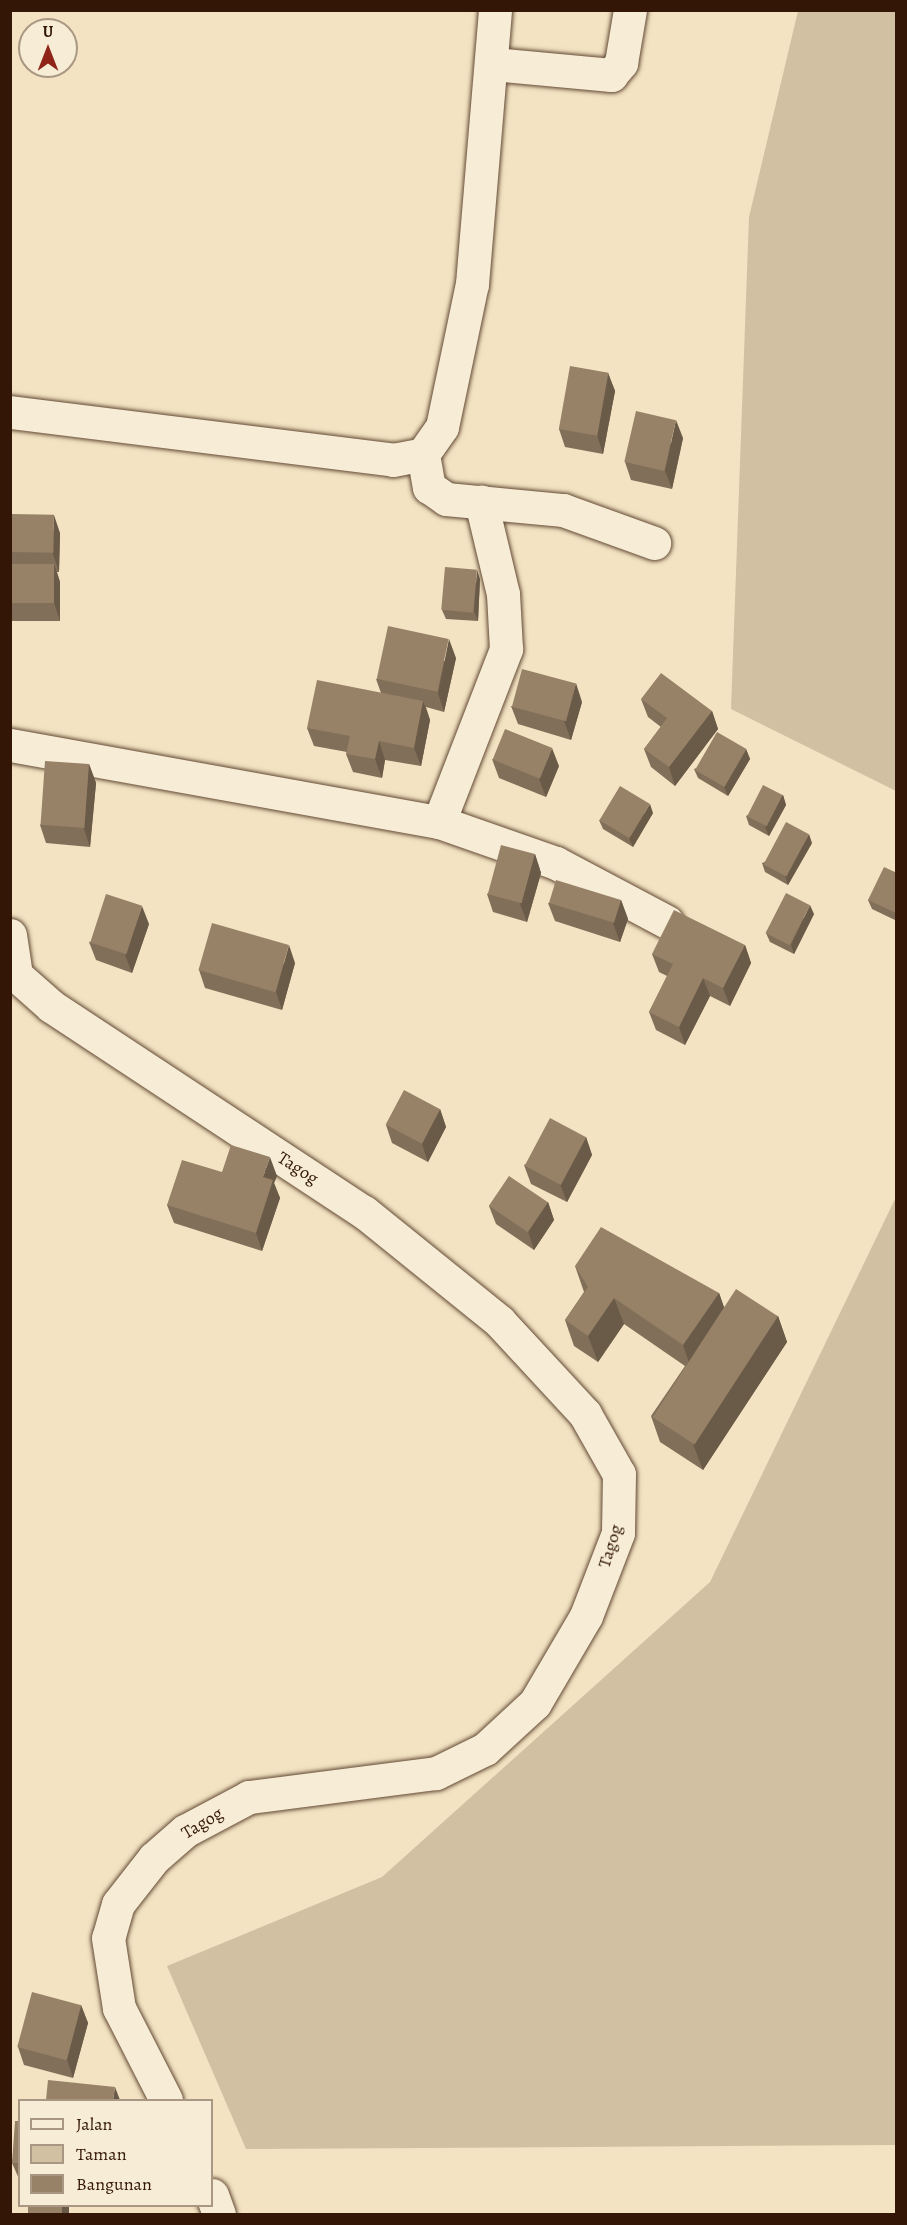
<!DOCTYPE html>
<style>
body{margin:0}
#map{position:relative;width:907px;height:2225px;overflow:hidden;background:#f3e3c2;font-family:Alegreya,serif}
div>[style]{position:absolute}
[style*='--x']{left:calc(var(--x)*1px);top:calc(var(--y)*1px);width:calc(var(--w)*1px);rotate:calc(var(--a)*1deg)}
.green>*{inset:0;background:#d2c0a2}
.roads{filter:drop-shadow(0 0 2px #634934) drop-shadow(0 0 2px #634934)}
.street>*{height:33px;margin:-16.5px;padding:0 16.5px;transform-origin:16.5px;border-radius:16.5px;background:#f7edd7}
.wall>*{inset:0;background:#826f59}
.shaded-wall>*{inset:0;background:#6a5a48;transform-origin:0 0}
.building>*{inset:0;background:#978167;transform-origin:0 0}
span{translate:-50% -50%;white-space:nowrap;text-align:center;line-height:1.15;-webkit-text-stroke:4.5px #f7edd7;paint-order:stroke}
.street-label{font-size:18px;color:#331605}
.frame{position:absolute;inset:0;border:12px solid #331605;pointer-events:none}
.legend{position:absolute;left:18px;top:2099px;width:195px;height:108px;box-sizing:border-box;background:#f7edd7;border:2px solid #a99783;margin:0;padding:8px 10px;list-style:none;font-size:18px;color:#331605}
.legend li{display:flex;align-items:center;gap:12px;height:30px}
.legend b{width:30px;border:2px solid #a99783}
.north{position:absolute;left:18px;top:18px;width:60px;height:60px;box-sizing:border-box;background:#f7edd7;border:2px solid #a99783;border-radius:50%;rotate:0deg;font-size:16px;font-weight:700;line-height:24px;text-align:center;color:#331605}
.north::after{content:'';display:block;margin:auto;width:21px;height:27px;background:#8f2418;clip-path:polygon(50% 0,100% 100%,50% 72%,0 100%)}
</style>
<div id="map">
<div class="green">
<i style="clip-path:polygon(798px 11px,896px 11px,896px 791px,731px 709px,749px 217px)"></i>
<i style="clip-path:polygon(896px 1197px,896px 2145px,246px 2149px,167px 1966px,382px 1877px,710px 1582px)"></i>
</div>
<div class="roads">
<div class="street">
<i style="--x:493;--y:64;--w:119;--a:5.3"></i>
<i style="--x:611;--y:75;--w:16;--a:-50"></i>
<i style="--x:621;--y:63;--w:54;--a:-80.4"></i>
<i style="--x:10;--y:412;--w:386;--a:7.1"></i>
<i style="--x:393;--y:460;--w:31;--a:-11"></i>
<i style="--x:423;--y:454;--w:33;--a:-55"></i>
<i style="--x:442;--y:427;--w:146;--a:-78.2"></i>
<i style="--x:472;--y:284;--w:275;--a:-85.2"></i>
<i style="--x:423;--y:454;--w:34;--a:80"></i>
<i style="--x:429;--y:487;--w:21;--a:35"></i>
<i style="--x:446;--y:499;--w:118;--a:5.4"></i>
<i style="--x:563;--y:510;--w:97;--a:19.9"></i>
<i style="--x:10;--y:745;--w:436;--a:10.2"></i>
<i style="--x:439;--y:822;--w:124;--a:19.3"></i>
<i style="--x:556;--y:863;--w:126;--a:28"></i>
<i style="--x:439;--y:822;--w:186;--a:-68.8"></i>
<i style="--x:506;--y:649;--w:55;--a:-93.1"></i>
<i style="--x:503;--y:594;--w:95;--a:-103.4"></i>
<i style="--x:10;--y:935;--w:40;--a:81.5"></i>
<i style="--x:16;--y:975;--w:47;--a:41.5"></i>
<i style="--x:51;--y:1006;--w:375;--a:33.4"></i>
<i style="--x:364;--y:1212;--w:174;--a:38.9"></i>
<i style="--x:499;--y:1321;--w:127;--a:47.2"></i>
<i style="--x:585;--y:1414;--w:69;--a:60.5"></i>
<i style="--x:619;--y:1474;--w:59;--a:91"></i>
<i style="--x:618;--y:1533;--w:89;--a:111.1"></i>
<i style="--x:586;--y:1616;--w:101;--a:120.4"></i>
<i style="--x:535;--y:1703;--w:68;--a:137.4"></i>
<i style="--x:485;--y:1749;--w:55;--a:153.9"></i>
<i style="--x:436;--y:1773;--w:189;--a:172.7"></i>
<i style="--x:249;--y:1797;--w:72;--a:152"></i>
<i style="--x:185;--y:1831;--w:41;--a:138.9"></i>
<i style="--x:154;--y:1858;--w:58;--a:128"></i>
<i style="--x:118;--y:1904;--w:35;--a:106"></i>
<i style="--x:108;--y:1938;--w:71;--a:81.1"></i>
<i style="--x:119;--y:2008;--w:103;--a:62.9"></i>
<i style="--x:212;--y:2195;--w:20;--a:70"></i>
</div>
</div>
<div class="wall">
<i style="clip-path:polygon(608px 373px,615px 391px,603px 454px,565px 447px,559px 429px)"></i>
<i style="clip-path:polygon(683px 438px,672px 489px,631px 480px,625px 462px)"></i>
<i style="clip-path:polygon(10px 514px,60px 533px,59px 572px,57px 572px,60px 582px,60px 621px,10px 621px)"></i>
<i style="clip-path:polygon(480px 579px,478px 621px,446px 619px,442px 610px)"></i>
<i style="clip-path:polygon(456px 658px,444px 712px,426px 707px,430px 720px,421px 766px,385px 760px,382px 778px,353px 772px,346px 754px,347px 752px,314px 746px,307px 728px,381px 693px,376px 679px)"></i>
<i style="clip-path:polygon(641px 699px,712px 711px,718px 729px,675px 786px,651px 767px,644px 749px,661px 727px,648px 717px)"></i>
<i style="clip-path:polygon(582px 702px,571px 740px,518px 724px,511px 706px)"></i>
<i style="clip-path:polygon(746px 749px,750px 759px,728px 796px,698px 778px,694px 769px)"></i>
<i style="clip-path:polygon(492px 759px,559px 766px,546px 797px,499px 778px)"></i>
<i style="clip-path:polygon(89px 764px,96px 783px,90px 847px,46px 843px,40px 825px)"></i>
<i style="clip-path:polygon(783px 795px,786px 805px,769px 836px,749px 825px,746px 816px)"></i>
<i style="clip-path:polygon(653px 813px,633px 847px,603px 829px,599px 820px)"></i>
<i style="clip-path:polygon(812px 843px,788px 885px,765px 872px,762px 863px)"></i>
<i style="clip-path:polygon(535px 854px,541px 873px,527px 922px,493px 912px,487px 894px)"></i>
<i style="clip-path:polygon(897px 873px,897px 921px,872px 909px,868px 900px)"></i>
<i style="clip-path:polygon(621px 900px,628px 919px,620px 942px,555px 921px,548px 903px)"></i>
<i style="clip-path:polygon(814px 914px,794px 954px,770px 942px,766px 933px)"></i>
<i style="clip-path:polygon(149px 924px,132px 973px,96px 960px,89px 942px)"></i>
<i style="clip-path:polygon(745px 945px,751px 963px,730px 1006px,710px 996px,685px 1045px,656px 1030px,649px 1012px,667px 976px,659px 972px,652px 954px)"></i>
<i style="clip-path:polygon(295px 963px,282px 1010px,205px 988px,199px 970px)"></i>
<i style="clip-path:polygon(440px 1109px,446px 1127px,428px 1162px,392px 1143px,386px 1125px)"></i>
<i style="clip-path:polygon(586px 1137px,592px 1155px,567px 1202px,531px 1184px,524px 1165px)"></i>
<i style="clip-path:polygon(222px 1172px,277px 1176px,274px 1183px,280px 1198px,262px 1251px,174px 1223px,167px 1205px)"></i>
<i style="clip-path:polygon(548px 1202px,554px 1220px,534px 1250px,496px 1224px,489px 1206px)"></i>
<i style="clip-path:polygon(575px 1266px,719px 1293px,724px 1307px,778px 1316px,787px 1342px,703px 1470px,660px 1442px,651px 1416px,685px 1366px,624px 1324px,598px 1362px,574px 1346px,565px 1320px,584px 1292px)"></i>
<i style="clip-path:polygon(81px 2005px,88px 2023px,73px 2078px,24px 2065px,18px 2047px)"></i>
<i style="clip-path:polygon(20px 2121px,20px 2181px,12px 2163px)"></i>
</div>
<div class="shaded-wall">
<i style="clip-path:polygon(608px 373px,615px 391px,603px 454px,597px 435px)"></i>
<i style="clip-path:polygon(676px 420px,683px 438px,672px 489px,665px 471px)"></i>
<i style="clip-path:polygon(54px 515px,60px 533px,59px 572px,53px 554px)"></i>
<i style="clip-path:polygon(54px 564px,60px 582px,60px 621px,54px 603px)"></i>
<i style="clip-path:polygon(477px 570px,480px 579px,478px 621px,474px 611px)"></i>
<i style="clip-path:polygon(449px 639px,456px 658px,444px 712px,438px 693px)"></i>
<i style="clip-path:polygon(576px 683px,582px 702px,571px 740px,564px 721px)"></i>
<i style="clip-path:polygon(423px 701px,430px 720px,421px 766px,414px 748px)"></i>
<i style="clip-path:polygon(712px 711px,718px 729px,675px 786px,669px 767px)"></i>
<i style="clip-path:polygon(379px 741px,385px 760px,382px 778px,375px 759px)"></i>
<i style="clip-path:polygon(552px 748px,559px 766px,546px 797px,539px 779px)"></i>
<i style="clip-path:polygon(746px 749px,750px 759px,728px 796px,724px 787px)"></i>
<i style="clip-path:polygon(89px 764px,96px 783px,90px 847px,84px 829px)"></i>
<i style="clip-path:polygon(783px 795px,786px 805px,769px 836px,765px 827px)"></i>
<i style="clip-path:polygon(650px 804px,653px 813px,633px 847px,629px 838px)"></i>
<i style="clip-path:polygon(809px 834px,812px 843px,788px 885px,785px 876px)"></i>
<i style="clip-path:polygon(535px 854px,541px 873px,527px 922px,520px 904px)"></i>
<i style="clip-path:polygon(621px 900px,628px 919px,620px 942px,613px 923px)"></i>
<i style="clip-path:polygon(810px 905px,814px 914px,794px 954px,791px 945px)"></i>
<i style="clip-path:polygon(142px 906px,149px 924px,132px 973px,125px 955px)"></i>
<i style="clip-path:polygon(289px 945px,295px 963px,282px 1010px,276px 992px)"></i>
<i style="clip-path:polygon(745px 945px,751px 963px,730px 1006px,723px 988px)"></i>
<i style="clip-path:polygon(703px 978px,710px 996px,685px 1045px,679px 1027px)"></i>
<i style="clip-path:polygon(440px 1109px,446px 1127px,428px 1162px,422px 1144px)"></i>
<i style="clip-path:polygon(586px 1137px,592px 1155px,567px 1202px,560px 1184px)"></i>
<i style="clip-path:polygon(270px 1157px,277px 1176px,274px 1183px,280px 1198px,262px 1251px,256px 1233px,263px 1177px)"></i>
<i style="clip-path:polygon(548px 1202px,554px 1220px,534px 1250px,528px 1231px)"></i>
<i style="clip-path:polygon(719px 1293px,728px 1319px,692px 1371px,683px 1345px)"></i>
<i style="clip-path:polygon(614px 1298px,624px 1324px,598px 1362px,588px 1336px)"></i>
<i style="clip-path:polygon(778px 1316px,787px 1342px,703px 1470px,693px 1444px)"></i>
<i style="clip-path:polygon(81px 2005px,88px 2023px,73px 2078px,67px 2060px)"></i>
<i style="clip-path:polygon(115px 2087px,120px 2100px,113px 2100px)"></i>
<i style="left:62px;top:2205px;width:7px;height:9px"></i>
</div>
<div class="building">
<i style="left:570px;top:366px;width:39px;height:64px;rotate:10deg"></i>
<i style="left:636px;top:411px;width:41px;height:52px;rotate:13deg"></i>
<i style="left:10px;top:514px;width:44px;height:38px;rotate:1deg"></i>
<i style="left:10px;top:564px;width:44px;height:39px"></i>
<i style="left:445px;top:567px;width:32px;height:43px;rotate:5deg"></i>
<i style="left:388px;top:626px;width:62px;height:54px;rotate:12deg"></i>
<i style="left:522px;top:669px;width:56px;height:39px;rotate:15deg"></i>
<i style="clip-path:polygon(661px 673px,712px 711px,669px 767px,644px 749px,667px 718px,641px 699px)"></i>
<i style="clip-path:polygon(317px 680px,423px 701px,414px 748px,379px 741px,375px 759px,346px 754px,350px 736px,307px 728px)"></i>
<i style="left:505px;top:729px;width:51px;height:33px;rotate:22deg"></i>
<i style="left:717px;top:732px;width:34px;height:44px;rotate:30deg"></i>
<i style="left:45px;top:761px;width:44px;height:64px;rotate:4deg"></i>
<i style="left:763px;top:785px;width:22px;height:35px;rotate:27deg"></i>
<i style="left:620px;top:786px;width:35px;height:40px;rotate:31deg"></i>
<i style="left:786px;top:822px;width:26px;height:48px;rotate:28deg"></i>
<i style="left:501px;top:845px;width:35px;height:51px;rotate:15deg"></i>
<i style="clip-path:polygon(884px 867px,897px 873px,897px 911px,896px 913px,868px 900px)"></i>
<i style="left:556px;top:880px;width:68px;height:24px;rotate:17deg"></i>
<i style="left:786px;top:893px;width:27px;height:45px;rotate:27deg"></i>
<i style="left:106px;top:894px;width:38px;height:51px;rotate:18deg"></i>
<i style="clip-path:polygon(674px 910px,745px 945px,723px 988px,703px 978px,679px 1027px,649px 1012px,673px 964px,652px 954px)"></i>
<i style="left:212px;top:923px;width:80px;height:49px;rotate:16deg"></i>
<i style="left:404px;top:1090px;width:41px;height:39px;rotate:28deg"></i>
<i style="left:550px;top:1118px;width:41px;height:54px;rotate:28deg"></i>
<i style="clip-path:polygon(231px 1145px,270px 1157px,263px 1177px,273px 1180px,256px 1233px,167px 1205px,182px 1160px,222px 1172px)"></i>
<i style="left:509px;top:1176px;width:47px;height:36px;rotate:34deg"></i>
<i style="clip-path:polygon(601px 1227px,719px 1293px,683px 1345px,614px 1298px,588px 1336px,565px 1320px,588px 1287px,575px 1266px)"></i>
<i style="left:736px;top:1289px;width:50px;height:153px;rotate:33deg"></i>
<i style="left:32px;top:1992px;width:51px;height:57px;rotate:15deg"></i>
<i style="clip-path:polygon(48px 2080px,115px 2087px,113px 2100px,46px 2100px)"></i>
<i style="clip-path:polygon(15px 2121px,20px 2121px,20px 2163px,12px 2163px)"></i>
<i style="left:28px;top:2205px;width:34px;height:9px"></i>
</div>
<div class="street-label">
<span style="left:298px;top:1168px;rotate:33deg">Tagog</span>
<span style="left:610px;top:1546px;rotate:-73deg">Tagog</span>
<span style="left:202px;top:1823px;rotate:-31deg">Tagog</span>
</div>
<div class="frame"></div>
<ul class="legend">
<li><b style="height:8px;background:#f7edd7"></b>Jalan</li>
<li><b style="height:16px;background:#d2c0a2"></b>Taman</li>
<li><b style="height:16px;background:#978167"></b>Bangunan</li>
</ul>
<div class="north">U</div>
</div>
